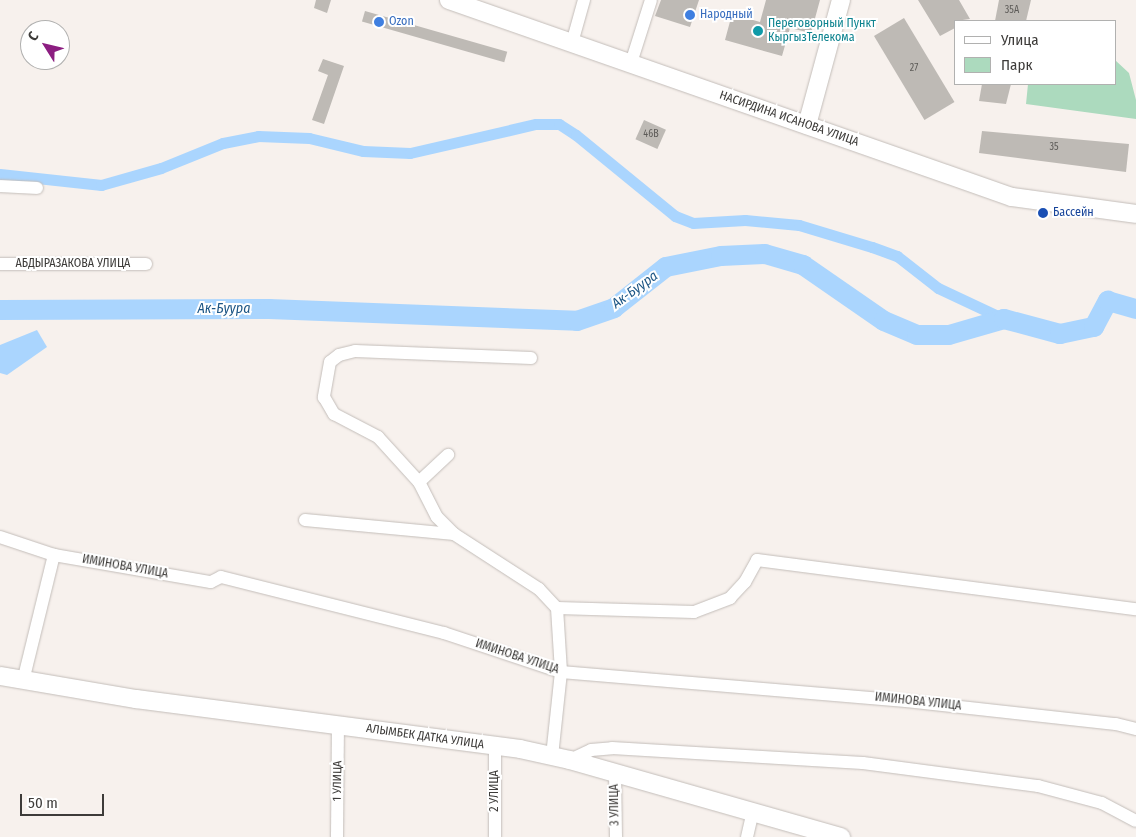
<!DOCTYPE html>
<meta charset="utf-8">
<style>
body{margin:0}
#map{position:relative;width:1136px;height:837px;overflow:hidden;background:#f7f1ed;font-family:"Fira Sans Condensed",sans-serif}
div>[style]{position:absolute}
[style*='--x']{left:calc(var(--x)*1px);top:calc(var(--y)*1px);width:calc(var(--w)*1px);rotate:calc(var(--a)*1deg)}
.green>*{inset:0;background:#acdabe}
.water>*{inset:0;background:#aad5fe}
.canal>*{height:11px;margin:-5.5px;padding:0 5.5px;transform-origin:5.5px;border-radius:5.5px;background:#aad5fe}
.river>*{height:20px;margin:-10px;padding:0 10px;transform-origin:10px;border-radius:10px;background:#aad5fe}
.building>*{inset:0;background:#bebab5;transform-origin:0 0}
.roads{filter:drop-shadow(0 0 1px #c3bdb9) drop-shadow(0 0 1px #c3bdb9)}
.street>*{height:12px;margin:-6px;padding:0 6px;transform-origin:6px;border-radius:6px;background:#fff}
.secondary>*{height:18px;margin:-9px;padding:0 9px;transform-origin:9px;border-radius:9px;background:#fff}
.dots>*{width:14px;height:14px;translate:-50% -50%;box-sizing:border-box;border:2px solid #fff;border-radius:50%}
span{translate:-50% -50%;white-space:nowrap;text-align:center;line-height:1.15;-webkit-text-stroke:4px #fff;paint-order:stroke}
.number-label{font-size:10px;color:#5d5b58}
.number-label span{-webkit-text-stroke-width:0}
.shop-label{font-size:12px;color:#366cbe}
.left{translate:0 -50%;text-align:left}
.culture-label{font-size:12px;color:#0d838f}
.street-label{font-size:12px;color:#3d3b39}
.transit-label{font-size:12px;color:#164399}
.water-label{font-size:14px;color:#1d5685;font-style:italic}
.legend{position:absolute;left:954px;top:20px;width:162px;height:65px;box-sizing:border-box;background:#fff;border:1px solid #b1b1b0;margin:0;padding:6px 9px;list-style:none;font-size:15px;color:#3d3b39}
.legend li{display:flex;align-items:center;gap:10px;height:25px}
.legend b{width:25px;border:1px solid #b1b1b0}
.north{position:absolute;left:20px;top:20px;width:50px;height:50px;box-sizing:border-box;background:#fff;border:1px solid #b1b1b0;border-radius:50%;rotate:306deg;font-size:14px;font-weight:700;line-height:20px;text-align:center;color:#3d3b39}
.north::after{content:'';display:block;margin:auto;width:18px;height:22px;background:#8c1e81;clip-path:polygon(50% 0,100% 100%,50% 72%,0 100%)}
.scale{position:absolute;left:20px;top:794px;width:84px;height:22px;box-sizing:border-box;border:2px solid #3d3b39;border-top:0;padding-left:6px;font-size:15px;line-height:18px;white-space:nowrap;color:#3d3b39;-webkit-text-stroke:4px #fff;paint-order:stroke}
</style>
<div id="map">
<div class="green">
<i style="clip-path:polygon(1115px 60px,1129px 73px,1136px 100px,1136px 119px,1026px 104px,1028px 84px,1115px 84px)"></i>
</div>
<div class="water">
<i style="clip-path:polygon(37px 330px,47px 347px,7px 375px,0 373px,0 345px)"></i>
</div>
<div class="canal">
<i style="--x:0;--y:174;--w:102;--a:6.2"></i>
<i style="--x:101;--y:185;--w:62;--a:-15.8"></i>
<i style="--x:161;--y:168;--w:67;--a:-22"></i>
<i style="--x:223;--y:143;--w:36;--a:-11"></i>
<i style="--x:258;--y:136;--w:51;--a:2.2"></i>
<i style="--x:309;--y:138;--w:56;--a:13.5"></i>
<i style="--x:363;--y:151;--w:47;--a:2.4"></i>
<i style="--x:410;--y:153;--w:129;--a:-13"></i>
<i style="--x:536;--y:124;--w:23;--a:0"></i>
<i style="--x:559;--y:124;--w:20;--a:33"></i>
<i style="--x:576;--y:135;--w:128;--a:39.3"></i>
<i style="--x:675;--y:216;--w:19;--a:21"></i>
<i style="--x:693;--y:223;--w:52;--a:-3.3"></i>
<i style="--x:745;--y:220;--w:54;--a:5.3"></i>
<i style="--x:799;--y:225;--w:76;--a:16.8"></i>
<i style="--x:872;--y:247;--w:27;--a:20"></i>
<i style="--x:897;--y:256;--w:52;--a:38"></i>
<i style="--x:938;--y:288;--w:73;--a:25.2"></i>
</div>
<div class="river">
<i style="--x:0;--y:310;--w:269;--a:-0.2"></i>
<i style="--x:269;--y:309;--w:308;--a:2.2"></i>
<i style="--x:577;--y:321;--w:39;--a:-19"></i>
<i style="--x:614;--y:308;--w:66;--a:-38.3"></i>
<i style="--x:666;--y:267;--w:56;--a:-11.3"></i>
<i style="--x:721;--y:256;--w:44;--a:-2.6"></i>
<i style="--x:765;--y:254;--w:40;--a:16"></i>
<i style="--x:803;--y:265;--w:98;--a:34.7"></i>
<i style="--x:884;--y:321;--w:36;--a:23"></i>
<i style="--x:917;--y:335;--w:32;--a:0"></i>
<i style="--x:949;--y:335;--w:57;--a:-16.2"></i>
<i style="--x:1004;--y:319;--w:58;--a:15"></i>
<i style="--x:1060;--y:334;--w:35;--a:-12"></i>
<i style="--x:1094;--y:327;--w:30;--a:-62"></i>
<i style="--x:1108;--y:301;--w:29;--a:16"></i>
</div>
<div class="building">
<i style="clip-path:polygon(316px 0,331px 0,327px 13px,314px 8px)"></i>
<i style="clip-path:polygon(661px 0,699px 0,690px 27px,655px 16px)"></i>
<i style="clip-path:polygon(766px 0,820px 0,811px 33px,790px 28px,782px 56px,725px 40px,732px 14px,760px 22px)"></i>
<i style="clip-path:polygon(918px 0,959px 0,970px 19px,955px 21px,955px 28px,940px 36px)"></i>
<i style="clip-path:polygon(999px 0,1031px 0,1026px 21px,995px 21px)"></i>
<i style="left:365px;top:11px;width:148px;height:11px;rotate:16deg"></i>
<i style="left:904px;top:18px;width:98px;height:35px;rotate:59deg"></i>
<i style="clip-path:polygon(323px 59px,344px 66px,324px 124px,312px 120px,328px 75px,318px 71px)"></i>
<i style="clip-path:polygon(982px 84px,1011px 84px,1006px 104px,979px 101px)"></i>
<i style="left:644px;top:120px;width:24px;height:21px;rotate:24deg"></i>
<i style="clip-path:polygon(982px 131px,1129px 144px,1126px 172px,979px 153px)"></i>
</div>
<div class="roads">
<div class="street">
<i style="--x:572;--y:43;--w:45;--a:-74.4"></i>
<i style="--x:631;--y:63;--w:66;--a:-72.4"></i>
<i style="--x:0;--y:186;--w:37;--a:3"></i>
<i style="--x:0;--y:264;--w:146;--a:0"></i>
<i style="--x:531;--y:358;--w:176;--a:-177.7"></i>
<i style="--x:355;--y:351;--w:16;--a:166"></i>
<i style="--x:339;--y:355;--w:11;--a:142"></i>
<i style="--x:330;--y:362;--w:36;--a:100"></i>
<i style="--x:324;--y:397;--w:20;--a:60"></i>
<i style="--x:334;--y:414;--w:50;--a:27.6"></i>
<i style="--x:378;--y:437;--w:61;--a:47.7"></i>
<i style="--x:419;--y:482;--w:39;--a:63"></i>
<i style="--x:437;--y:517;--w:24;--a:45"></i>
<i style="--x:454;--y:534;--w:101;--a:32.9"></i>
<i style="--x:539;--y:589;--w:26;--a:47"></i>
<i style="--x:557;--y:608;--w:64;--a:86.4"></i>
<i style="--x:561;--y:672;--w:84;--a:96.1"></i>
<i style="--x:419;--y:482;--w:40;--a:-43"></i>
<i style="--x:305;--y:520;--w:150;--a:5.4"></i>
<i style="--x:0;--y:537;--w:57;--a:18.4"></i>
<i style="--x:54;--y:555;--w:159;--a:9.8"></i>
<i style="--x:211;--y:582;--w:11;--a:-27"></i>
<i style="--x:221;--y:577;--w:230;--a:14.1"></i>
<i style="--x:444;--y:633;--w:123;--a:18.4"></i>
<i style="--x:561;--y:672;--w:346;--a:4.8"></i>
<i style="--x:906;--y:701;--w:211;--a:6.3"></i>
<i style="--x:1116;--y:724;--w:21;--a:14"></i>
<i style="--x:557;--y:608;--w:137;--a:1.7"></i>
<i style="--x:694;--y:612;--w:39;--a:-21"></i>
<i style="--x:730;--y:598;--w:22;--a:-47"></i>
<i style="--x:745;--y:582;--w:25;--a:-61"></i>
<i style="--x:757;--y:560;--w:382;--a:7.4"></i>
<i style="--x:23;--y:681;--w:130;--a:-76.2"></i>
<i style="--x:570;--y:760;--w:23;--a:-25"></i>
<i style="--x:591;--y:750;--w:21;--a:-5"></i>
<i style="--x:612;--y:748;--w:251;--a:3.4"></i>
<i style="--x:863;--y:763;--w:177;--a:7.5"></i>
<i style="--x:1038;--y:786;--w:66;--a:14.9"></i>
<i style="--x:1102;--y:803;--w:38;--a:28"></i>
<i style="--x:615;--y:773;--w:64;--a:89.1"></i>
<i style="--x:337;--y:837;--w:112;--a:-89.5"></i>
<i style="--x:495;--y:837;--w:91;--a:-90"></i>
<i style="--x:747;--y:837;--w:27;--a:-77"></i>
</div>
<div class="secondary">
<i style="--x:449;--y:0;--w:596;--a:19.29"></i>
<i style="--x:1012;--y:197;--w:125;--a:7.8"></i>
<i style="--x:807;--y:125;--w:130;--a:-74.8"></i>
<i style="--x:0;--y:676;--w:138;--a:9.6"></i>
<i style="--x:136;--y:699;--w:387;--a:7.4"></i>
<i style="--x:520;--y:749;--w:51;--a:12.4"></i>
<i style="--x:570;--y:760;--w:282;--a:15.9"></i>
</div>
</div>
<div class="dots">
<i style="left:690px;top:15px;background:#3f7fe0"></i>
<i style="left:379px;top:22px;background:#3f7fe0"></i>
<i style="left:758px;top:31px;background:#0f9aa8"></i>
<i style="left:1043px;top:213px;background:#1a4fb4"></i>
</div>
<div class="number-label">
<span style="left:1012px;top:11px">35А</span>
<span style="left:914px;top:69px">27</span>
<span style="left:651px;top:135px">46В</span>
<span style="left:1054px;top:148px">35</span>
</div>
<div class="shop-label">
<span class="left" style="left:700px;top:15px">Народный</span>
<span class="left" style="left:389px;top:22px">Ozon</span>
</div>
<div class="culture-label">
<span class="left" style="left:768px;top:31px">Переговорный Пункт<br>КыргызТелекома</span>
</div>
<div class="street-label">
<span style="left:789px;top:119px;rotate:19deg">НАСИРДИНА ИСАНОВА УЛИЦА</span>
<span style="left:73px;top:264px">АБДЫРАЗАКОВА УЛИЦА</span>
<span style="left:125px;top:567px;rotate:10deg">ИМИНОВА УЛИЦА</span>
<span style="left:517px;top:657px;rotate:18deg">ИМИНОВА УЛИЦА</span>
<span style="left:918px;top:702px;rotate:6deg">ИМИНОВА УЛИЦА</span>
<span style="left:425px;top:737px;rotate:8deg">АЛЫМБЕК ДАТКА УЛИЦА</span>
<span style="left:338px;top:781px;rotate:-89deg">1 УЛИЦА</span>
<span style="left:495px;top:791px;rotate:-90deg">2 УЛИЦА</span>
<span style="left:615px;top:805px;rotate:-91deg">3 УЛИЦА</span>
</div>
<div class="transit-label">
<span class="left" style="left:1053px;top:213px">Бассейн</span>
</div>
<div class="water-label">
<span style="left:635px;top:290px;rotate:-36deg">Ак-Буура</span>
<span style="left:224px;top:309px">Ак-Буура</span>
</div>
<ul class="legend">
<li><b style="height:6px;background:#fff"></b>Улица</li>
<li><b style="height:14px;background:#acdabe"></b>Парк</li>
</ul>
<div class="north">С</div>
<div class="scale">50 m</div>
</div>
